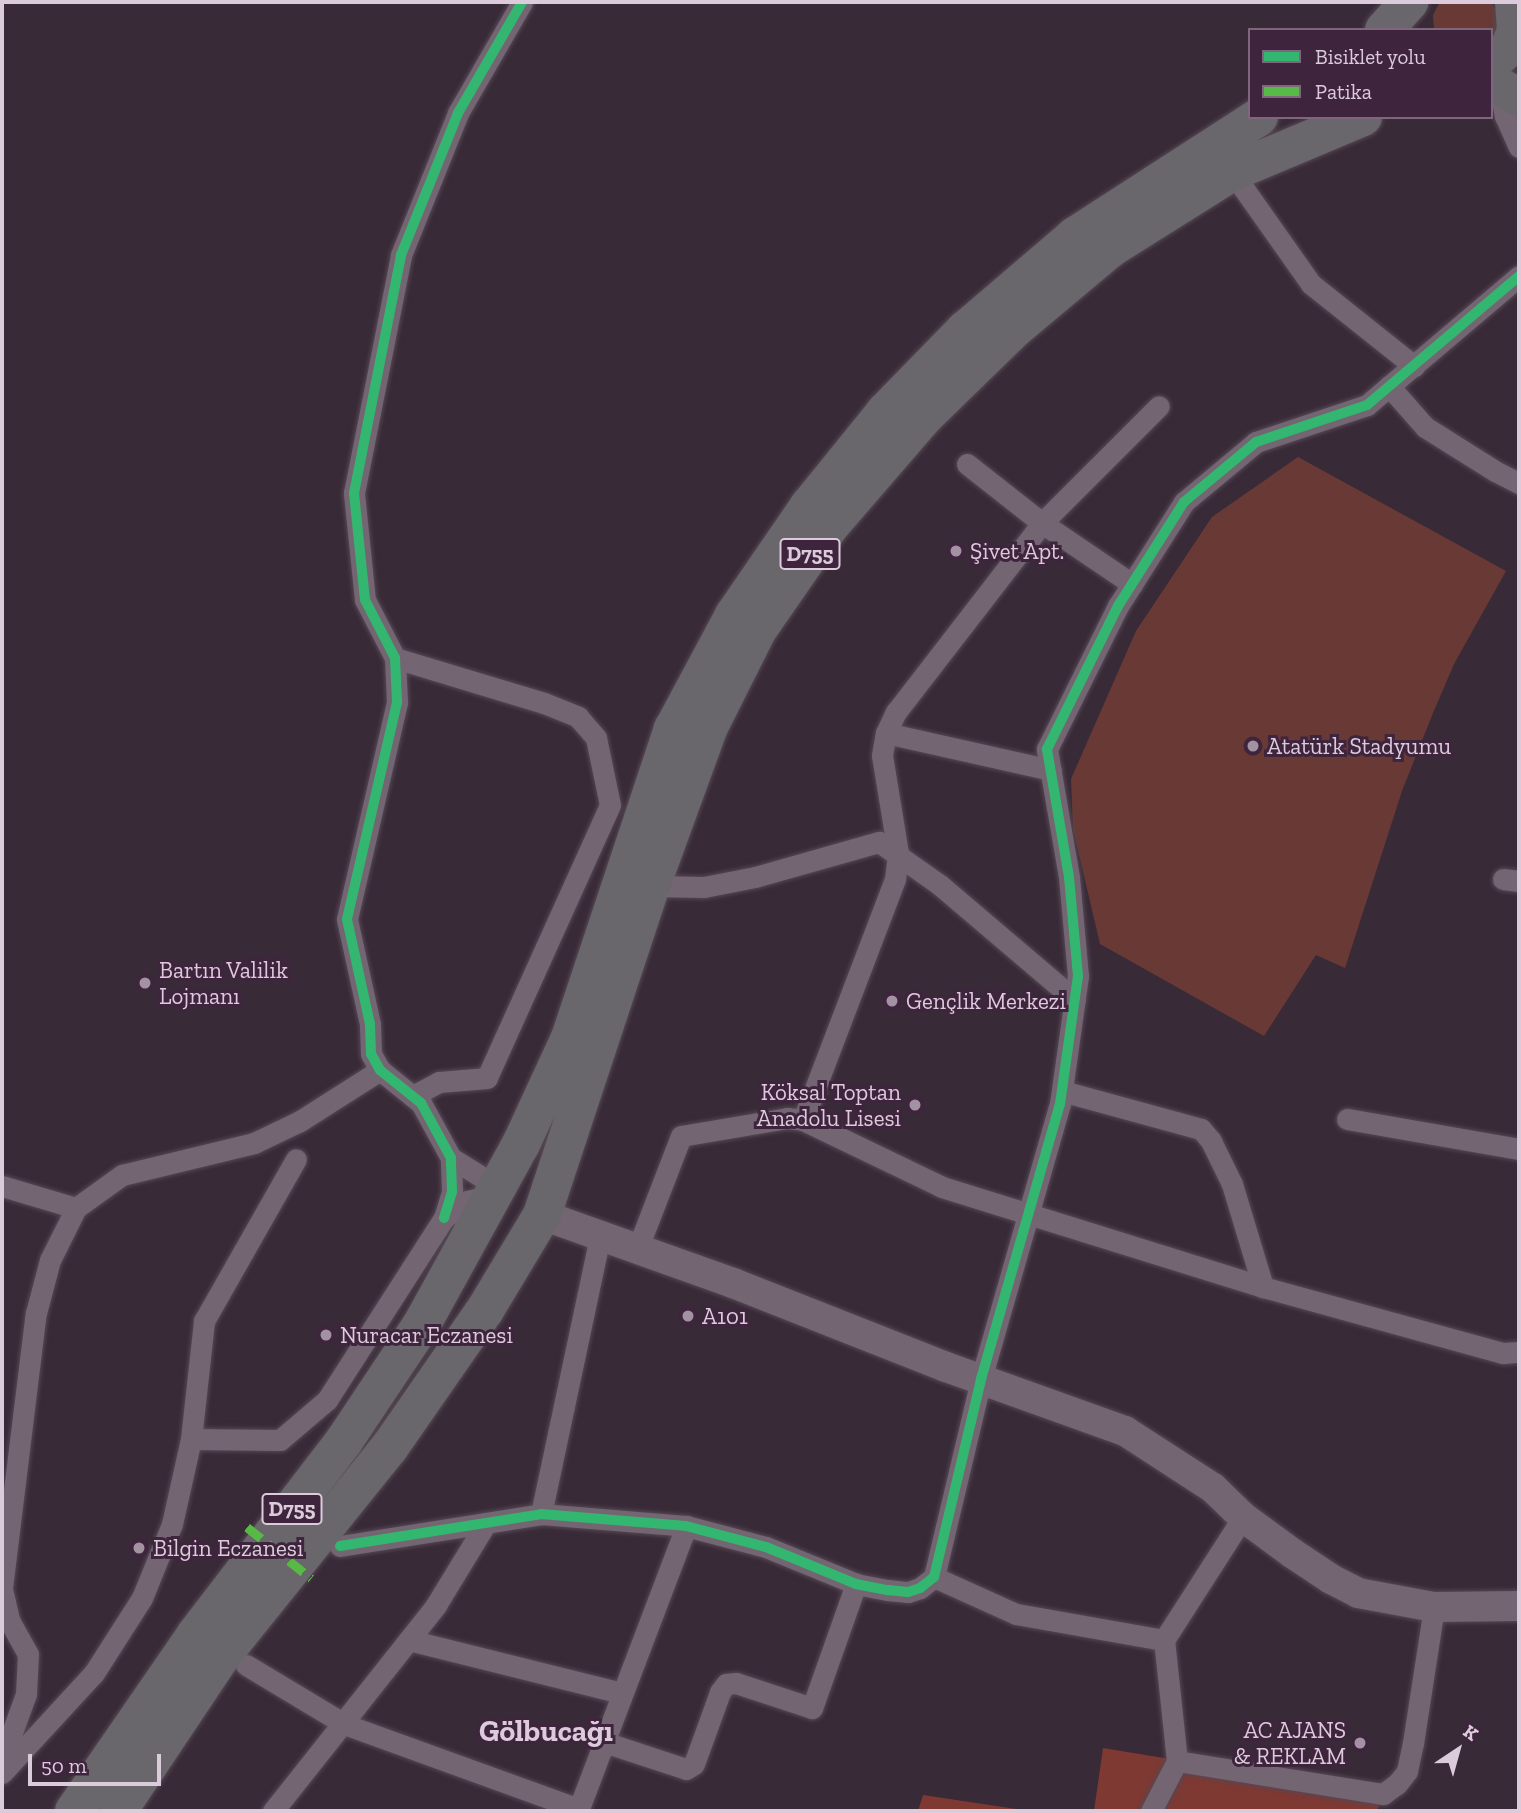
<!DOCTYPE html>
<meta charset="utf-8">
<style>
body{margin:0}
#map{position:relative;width:1521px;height:1813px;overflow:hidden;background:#392a38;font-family:"Zilla Slab",serif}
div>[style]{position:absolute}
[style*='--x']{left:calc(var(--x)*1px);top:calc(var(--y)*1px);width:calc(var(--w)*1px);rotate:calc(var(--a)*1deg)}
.green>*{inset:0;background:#693a35}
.forest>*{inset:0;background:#7e3933}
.roads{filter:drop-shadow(0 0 2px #554854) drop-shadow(0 0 2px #554854)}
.street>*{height:21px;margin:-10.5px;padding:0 10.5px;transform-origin:10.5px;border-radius:10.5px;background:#736672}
.secondary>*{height:30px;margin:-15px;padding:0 15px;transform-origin:15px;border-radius:15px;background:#736672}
.highway>*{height:38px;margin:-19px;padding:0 19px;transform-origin:19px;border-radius:19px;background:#69676b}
.quiet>*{height:9px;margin-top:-4.5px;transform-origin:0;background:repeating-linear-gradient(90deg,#58b947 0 18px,transparent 0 27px)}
.cycleway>*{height:10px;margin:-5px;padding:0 5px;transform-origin:5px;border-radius:5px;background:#33b770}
.dots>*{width:19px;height:19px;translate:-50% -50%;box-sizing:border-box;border:4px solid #3f243e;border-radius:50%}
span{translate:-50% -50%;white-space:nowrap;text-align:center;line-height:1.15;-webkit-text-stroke:6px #3f243e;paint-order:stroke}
.shield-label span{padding:2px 5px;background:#3f243e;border:2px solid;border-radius:5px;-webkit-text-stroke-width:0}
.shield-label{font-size:21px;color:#dccbdb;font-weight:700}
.poi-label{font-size:23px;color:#dccbdb}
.left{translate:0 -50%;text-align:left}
.right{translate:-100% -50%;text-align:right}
.district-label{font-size:30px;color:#dccbdb;font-weight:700}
.frame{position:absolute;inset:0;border:4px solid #dccbdb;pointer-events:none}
.legend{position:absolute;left:1248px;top:28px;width:245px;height:91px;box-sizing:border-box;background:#3f243e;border:2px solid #7e677d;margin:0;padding:9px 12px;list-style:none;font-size:21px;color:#dccbdb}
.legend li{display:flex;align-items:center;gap:14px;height:35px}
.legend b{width:35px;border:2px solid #7e677d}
.north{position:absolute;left:1423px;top:1715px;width:70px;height:70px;-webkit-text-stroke:5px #3f243e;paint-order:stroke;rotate:36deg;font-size:19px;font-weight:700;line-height:28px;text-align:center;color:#dccbdb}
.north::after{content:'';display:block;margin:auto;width:24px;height:32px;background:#dccbdb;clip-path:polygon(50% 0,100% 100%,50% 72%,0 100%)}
.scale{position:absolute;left:28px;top:1754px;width:133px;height:32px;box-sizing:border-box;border:4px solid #dccbdb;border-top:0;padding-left:9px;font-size:21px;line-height:24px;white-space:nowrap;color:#dccbdb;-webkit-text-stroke:5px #3f243e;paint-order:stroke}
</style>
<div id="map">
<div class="green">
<i style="clip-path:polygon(1440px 2px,1491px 2px,1498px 15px,1499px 25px,1491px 43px,1491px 30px,1434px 30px,1433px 15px)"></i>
<i style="clip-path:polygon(1298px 457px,1506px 571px,1454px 664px,1433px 713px,1402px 791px,1345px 968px,1316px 955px,1264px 1036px,1100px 944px,1073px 829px,1071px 779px,1136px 631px,1212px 517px)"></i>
</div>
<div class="forest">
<i style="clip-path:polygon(1103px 1748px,1383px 1794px,1377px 1811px,1094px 1811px)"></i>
<i style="clip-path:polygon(923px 1795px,1030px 1811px,918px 1811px)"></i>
</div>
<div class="roads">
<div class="street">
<i style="--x:1499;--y:83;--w:34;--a:80"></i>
<i style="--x:1505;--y:116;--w:34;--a:66"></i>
<i style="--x:1232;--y:172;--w:137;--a:54.8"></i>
<i style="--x:1311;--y:284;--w:132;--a:38.5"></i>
<i style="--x:1389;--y:386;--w:55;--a:48.7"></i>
<i style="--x:1425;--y:427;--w:83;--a:32.2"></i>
<i style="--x:1495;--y:471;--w:27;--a:27"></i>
<i style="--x:967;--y:464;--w:95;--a:38.2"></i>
<i style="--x:1042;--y:523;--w:109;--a:34.1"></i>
<i style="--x:395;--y:658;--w:156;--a:16.8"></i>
<i style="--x:544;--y:703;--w:37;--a:22"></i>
<i style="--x:578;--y:717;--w:28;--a:49"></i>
<i style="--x:596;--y:738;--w:68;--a:78.2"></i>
<i style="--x:610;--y:805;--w:299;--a:114.3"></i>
<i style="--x:487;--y:1078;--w:48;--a:175.2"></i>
<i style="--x:439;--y:1082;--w:30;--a:152"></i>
<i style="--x:886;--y:733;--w:169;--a:12.6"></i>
<i style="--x:1503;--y:879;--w:16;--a:7"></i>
<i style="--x:651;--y:886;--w:53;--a:1.1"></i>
<i style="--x:704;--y:887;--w:52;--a:-11.1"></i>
<i style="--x:755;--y:877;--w:129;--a:-15.8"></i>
<i style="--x:879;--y:842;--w:75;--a:35.2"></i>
<i style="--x:940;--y:885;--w:177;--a:40.4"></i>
<i style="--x:1062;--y:1091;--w:144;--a:15.3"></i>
<i style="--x:1201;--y:1129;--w:16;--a:50"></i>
<i style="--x:1211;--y:1141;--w:48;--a:64"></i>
<i style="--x:1232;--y:1184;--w:108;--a:73.2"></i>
<i style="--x:1347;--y:1119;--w:175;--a:9.9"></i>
<i style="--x:803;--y:1120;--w:258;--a:-69.1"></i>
<i style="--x:895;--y:879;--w:26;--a:-83"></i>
<i style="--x:898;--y:853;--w:99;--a:-99.3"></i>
<i style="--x:882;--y:755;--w:22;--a:-80"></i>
<i style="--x:886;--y:733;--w:23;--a:-65"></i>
<i style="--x:896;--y:712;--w:239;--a:-52.3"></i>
<i style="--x:1042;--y:523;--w:165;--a:-45"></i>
<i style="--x:2;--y:1186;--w:77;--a:16.6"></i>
<i style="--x:444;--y:1218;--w:28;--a:-73"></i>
<i style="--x:452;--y:1191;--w:33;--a:-92"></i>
<i style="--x:451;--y:1158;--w:63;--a:-118.6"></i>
<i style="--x:421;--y:1103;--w:53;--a:-141.2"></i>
<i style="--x:380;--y:1070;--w:18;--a:-119"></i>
<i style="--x:371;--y:1054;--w:30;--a:-92"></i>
<i style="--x:370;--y:1024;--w:107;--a:-102.4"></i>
<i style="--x:347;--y:919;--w:223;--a:-77"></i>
<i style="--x:397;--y:702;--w:44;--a:-92.6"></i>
<i style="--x:395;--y:658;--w:65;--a:-117.3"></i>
<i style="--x:365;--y:600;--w:108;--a:-95.9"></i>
<i style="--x:354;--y:493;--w:243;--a:-78.8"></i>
<i style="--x:401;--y:255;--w:153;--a:-68.1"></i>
<i style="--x:458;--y:113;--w:128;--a:-60"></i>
<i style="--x:637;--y:1250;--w:122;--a:-68.9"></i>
<i style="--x:681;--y:1136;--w:108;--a:-9.6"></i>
<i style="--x:787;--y:1118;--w:16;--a:7"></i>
<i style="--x:803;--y:1120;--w:154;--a:25.7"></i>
<i style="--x:942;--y:1187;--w:336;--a:17.3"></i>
<i style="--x:1263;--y:1287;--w:249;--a:15.4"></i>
<i style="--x:1503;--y:1353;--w:16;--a:-4"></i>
<i style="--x:191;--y:1439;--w:119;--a:-83.7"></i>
<i style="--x:204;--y:1321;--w:186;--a:-60.4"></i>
<i style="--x:541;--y:1514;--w:283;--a:-78"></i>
<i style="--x:340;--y:1546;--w:204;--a:-9"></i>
<i style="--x:541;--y:1514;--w:145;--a:4.7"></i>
<i style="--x:686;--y:1526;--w:83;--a:14.7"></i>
<i style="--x:766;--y:1547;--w:97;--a:22.3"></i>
<i style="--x:856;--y:1584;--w:33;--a:11"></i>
<i style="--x:888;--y:1590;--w:20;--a:6"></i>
<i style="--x:908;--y:1592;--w:13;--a:-18"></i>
<i style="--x:920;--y:1588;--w:18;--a:-38"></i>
<i style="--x:934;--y:1577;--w:204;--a:-76.6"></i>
<i style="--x:981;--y:1379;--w:286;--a:-74"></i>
<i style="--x:1060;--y:1104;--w:129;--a:-82"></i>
<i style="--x:1078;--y:976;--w:99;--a:-95.2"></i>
<i style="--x:1069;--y:877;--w:130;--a:-99.8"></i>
<i style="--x:1047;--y:749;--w:160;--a:-63.6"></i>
<i style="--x:1118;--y:606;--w:123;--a:-57.6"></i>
<i style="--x:1184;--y:502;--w:94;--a:-39.8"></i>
<i style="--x:1256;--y:442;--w:117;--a:-18.4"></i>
<i style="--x:1367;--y:405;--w:199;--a:-40.3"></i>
<i style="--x:934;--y:1577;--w:90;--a:24.3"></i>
<i style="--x:1016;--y:1614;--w:150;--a:10"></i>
<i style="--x:2;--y:1588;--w:277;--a:-83"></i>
<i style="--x:36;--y:1313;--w:55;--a:-75.2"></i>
<i style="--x:50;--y:1260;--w:58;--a:-63.4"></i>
<i style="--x:76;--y:1208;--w:57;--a:-35.7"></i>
<i style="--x:122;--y:1175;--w:136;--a:-13.6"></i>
<i style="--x:254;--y:1143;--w:51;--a:-25.6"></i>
<i style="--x:300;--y:1121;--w:95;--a:-32.5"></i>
<i style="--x:2;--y:1589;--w:32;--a:77"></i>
<i style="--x:9;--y:1620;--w:39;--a:61"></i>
<i style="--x:28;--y:1654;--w:40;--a:92.9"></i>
<i style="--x:26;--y:1694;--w:70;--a:110"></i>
<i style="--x:409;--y:1640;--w:219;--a:14"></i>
<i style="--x:246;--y:1665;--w:114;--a:31"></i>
<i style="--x:344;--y:1724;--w:250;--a:19.9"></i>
<i style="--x:604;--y:1742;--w:86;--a:18.2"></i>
<i style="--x:686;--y:1769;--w:9;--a:-32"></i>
<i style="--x:694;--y:1764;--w:77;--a:-70.1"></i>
<i style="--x:720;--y:1692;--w:10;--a:-53"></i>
<i style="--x:726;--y:1684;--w:10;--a:-6"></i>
<i style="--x:736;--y:1683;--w:80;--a:18.2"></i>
<i style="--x:812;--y:1708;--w:132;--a:-70.5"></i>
<i style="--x:1177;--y:1761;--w:122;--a:-96.1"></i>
<i style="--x:1164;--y:1640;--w:146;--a:-57.3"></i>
<i style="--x:2;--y:1773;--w:136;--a:-47.4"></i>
<i style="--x:94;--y:1673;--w:89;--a:-57.4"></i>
<i style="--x:142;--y:1598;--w:80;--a:-67.9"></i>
<i style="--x:172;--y:1524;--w:87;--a:-77.4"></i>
<i style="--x:191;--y:1439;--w:89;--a:0.6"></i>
<i style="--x:280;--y:1440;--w:62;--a:-40.4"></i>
<i style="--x:327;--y:1400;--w:216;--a:-57.3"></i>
<i style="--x:444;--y:1218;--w:29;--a:-36"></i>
<i style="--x:467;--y:1201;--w:27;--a:-13"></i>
<i style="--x:493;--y:1195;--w:18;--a:-117"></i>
<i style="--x:485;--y:1179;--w:40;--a:-148"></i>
<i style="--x:273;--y:1811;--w:263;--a:-51.6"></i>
<i style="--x:436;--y:1605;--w:96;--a:-58.6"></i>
<i style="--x:578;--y:1811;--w:305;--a:-69.2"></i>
<i style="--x:1151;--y:1811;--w:56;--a:-62.5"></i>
<i style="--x:1177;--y:1761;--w:209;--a:9.1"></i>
<i style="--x:1383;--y:1794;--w:17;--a:-36"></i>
<i style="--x:1397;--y:1784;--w:16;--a:-52"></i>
<i style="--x:1407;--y:1771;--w:29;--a:-78"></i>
<i style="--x:1413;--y:1743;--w:138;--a:-81.2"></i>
</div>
<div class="secondary">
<i style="--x:542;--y:1215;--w:203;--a:19.6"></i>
<i style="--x:733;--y:1283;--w:229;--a:21.5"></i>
<i style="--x:946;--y:1367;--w:190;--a:19.7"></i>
<i style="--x:1125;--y:1431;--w:105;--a:32.9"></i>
<i style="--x:1213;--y:1488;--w:42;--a:44"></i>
<i style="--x:1243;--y:1517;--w:61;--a:36.3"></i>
<i style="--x:1292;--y:1553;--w:47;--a:33.7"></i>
<i style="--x:1331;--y:1579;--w:30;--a:27"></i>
<i style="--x:1358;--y:1593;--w:77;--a:10.4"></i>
<i style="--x:1434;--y:1607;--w:85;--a:-0.7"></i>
</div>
<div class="highway">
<i style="--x:1384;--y:30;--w:38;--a:-48"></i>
<i style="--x:1491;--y:64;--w:26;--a:-43"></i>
<i style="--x:1510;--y:46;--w:17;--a:-69"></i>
<i style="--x:1516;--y:30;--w:28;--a:-94"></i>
<i style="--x:1491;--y:82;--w:32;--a:28"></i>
<i style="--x:74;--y:1811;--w:215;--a:-55.4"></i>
<i style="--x:196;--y:1634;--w:243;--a:-52.5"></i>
<i style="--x:344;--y:1441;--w:141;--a:-56.3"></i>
<i style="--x:422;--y:1324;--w:205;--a:-61.2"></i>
<i style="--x:521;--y:1144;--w:117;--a:-65.2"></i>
<i style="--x:570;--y:1038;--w:326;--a:-71.6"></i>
<i style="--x:673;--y:729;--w:129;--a:-61.8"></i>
<i style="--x:734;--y:615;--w:132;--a:-55.5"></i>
<i style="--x:809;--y:506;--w:121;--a:-51"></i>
<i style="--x:885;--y:412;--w:115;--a:-45.7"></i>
<i style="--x:965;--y:330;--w:145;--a:-40.5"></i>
<i style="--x:1075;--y:236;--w:219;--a:-32.9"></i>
<i style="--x:118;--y:1811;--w:184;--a:-56.3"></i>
<i style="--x:220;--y:1658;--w:270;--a:-51.2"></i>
<i style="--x:389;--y:1448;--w:168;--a:-55.2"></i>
<i style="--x:485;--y:1310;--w:111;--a:-59"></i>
<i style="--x:542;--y:1215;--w:347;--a:-71.7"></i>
<i style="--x:651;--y:886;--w:167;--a:-70"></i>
<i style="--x:708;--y:729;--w:110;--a:-63.4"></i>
<i style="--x:757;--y:631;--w:126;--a:-55.3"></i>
<i style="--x:829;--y:527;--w:144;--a:-49.2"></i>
<i style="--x:923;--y:418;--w:124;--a:-44.3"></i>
<i style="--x:1012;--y:331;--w:129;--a:-40"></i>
<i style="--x:1111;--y:248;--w:143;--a:-32.1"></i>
<i style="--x:1232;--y:172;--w:142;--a:-22.8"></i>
</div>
</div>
<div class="quiet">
<i style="--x:247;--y:1527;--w:82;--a:38.6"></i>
</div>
<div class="cycleway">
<i style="--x:444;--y:1218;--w:28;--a:-73"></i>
<i style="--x:452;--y:1191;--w:33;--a:-92"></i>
<i style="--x:451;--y:1158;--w:63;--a:-118.6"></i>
<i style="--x:421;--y:1103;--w:53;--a:-141.2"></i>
<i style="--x:380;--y:1070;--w:18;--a:-119"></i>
<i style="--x:371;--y:1054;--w:30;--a:-92"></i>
<i style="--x:370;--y:1024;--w:107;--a:-102.4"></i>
<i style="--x:347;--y:919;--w:223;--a:-77"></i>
<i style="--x:397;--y:702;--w:44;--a:-92.6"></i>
<i style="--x:395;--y:658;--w:65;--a:-117.3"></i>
<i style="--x:365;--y:600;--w:108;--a:-95.9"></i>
<i style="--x:354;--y:493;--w:243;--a:-78.8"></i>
<i style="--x:401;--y:255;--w:153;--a:-68.1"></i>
<i style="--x:458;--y:113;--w:128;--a:-60"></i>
<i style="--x:340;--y:1546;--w:204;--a:-9"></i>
<i style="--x:541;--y:1514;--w:145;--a:4.7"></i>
<i style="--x:686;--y:1526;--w:83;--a:14.7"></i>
<i style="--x:766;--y:1547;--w:97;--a:22.3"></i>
<i style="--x:856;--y:1584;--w:33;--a:11"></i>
<i style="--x:888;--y:1590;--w:20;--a:6"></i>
<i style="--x:908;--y:1592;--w:13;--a:-18"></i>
<i style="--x:920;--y:1588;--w:18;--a:-38"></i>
<i style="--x:934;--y:1577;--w:204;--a:-76.6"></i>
<i style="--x:981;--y:1379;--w:286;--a:-74"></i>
<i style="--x:1060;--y:1104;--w:129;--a:-82"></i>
<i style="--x:1078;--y:976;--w:99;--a:-95.2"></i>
<i style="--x:1069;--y:877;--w:130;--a:-99.8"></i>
<i style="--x:1047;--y:749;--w:160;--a:-63.6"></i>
<i style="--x:1118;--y:606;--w:123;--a:-57.6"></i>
<i style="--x:1184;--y:502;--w:94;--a:-39.8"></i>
<i style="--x:1256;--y:442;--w:117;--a:-18.4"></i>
<i style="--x:1367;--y:405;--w:199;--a:-40.3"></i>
</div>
<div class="dots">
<i style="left:956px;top:551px;background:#a393a2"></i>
<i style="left:1253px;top:746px;background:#a393a2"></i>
<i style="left:145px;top:983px;background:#a393a2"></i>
<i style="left:892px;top:1001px;background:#a393a2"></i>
<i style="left:915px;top:1105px;background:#a393a2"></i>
<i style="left:688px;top:1316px;background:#a393a2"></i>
<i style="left:326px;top:1335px;background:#a393a2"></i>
<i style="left:139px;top:1548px;background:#a393a2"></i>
<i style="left:1360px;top:1743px;background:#a393a2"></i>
</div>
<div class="shield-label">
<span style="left:810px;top:554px">D755</span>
<span style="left:292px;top:1509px">D755</span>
</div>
<div class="poi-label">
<span class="left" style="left:970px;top:551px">Şivet Apt.</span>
<span class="left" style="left:1267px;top:746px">Atatürk Stadyumu</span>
<span class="left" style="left:159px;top:983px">Bartın Valilik<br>Lojmanı</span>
<span class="left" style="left:906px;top:1001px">Gençlik Merkezi</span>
<span class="right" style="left:901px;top:1105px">Köksal Toptan<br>Anadolu Lisesi</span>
<span class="left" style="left:702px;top:1316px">A101</span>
<span class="left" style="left:340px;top:1335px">Nuracar Eczanesi</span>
<span class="left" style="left:153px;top:1548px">Bilgin Eczanesi</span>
<span class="right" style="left:1346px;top:1743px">AC AJANS<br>&amp; REKLAM</span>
</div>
<div class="district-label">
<span style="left:546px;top:1731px">Gölbucağı</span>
</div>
<div class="frame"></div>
<ul class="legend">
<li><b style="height:9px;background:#33b770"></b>Bisiklet yolu</li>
<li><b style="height:9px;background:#58b947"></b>Patika</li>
</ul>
<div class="north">K</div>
<div class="scale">50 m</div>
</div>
